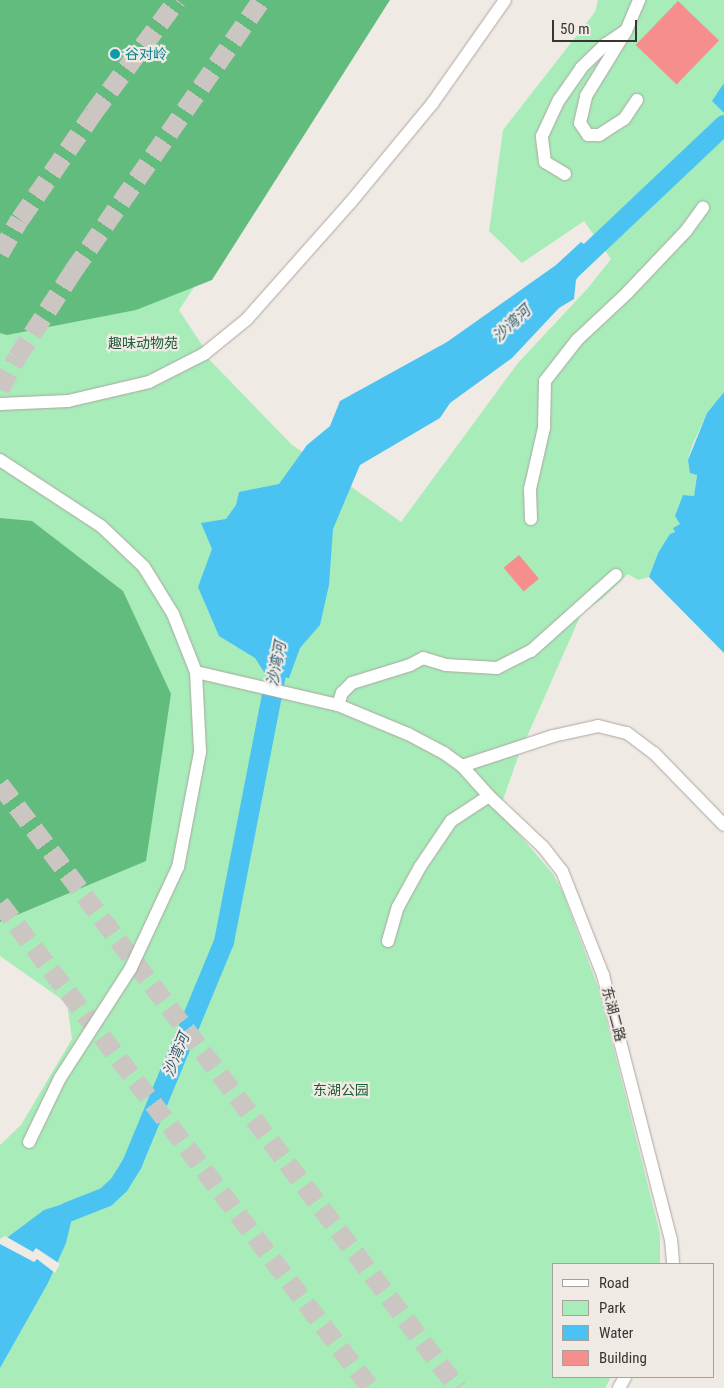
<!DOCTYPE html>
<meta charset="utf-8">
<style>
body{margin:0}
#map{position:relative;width:724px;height:1388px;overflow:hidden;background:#f0eae5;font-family:"Roboto Condensed","Noto Sans SC",sans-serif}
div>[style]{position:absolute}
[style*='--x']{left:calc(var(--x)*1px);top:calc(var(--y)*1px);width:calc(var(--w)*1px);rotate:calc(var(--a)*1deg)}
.green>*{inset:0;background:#a7ecb9}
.forest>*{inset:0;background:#62bc7e}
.water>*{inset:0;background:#4ac3f3}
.pier>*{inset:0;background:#f0eae5}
.river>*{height:20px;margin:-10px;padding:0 10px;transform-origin:10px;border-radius:10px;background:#4ac3f3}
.building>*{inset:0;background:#f58e8c;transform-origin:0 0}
.highway-tunnel>*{height:19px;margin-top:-9.5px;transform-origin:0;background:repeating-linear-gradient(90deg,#cbc6c1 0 19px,transparent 0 28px)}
.roads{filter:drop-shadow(0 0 1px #aca6a1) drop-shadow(0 0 1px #aca6a1)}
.minor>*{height:12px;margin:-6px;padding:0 6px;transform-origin:6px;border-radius:6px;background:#fff}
.dots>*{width:14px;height:14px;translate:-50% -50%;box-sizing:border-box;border:2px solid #f0eae5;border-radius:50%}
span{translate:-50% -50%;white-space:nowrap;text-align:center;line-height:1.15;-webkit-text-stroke:4.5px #f0eae5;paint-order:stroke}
.culture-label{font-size:14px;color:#0d838f}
.left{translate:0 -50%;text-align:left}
.park-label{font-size:14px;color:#1e5e35}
.street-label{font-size:14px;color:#373432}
.water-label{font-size:15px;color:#2e5e73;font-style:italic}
.legend{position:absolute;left:552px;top:1263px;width:162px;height:115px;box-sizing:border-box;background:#f0eae5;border:1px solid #a6a19d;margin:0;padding:6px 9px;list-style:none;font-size:15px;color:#373432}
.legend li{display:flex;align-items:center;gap:10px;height:25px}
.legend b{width:25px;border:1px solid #a6a19d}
.scale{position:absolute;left:552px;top:20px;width:85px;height:22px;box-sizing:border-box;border:2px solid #373432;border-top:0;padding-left:6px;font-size:15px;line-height:18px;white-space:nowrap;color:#373432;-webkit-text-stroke:4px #f0eae5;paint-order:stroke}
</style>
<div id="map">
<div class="green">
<i style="clip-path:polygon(0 0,385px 0,179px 310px,204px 348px,200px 350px,291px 444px,401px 522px,518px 363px,588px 288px,611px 259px,584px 221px,522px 263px,489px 231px,503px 130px,595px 12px,598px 0,724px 0,724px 83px,713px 101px,724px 113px,724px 392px,707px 413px,692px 446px,688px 460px,697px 474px,694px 496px,683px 495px,680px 524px,658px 553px,649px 577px,638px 580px,628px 574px,602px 599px,582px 612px,518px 757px,499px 811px,553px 874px,563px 893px,599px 990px,660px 1234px,660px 1264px,553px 1264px,553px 1377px,611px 1377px,605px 1388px,0 1388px,0 1145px,21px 1125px,72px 1039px,67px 1003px,0 956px)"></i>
</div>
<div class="forest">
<i style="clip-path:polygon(0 0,390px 0,212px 280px,136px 310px,7px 335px,0 333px)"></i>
<i style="clip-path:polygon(0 518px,32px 521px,123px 591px,171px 694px,146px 861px,0 922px)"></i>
</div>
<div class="water">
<i style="clip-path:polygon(724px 83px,724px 113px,712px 101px)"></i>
<i style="clip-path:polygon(581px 242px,596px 253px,576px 280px,574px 299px,559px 308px,512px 358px,450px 403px,440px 418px,360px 465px,333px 529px,329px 585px,320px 625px,300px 648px,289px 678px,266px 675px,255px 658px,219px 636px,198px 587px,212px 549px,201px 523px,226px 519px,236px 505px,239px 492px,279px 484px,307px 445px,330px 426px,340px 401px,447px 342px,556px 265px)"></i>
<i style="clip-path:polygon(724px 392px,724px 653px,649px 577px,658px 553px,670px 534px,675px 532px,673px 528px,680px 524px,675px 516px,683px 495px,694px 496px,697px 475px,690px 473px,688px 460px,707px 413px)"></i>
<i style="clip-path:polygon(98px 1193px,90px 1211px,72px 1218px,66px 1243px,48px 1283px,0 1368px,0 1243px,44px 1210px)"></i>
</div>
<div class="pier">
<i style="clip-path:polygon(5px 1236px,33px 1252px,36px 1248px,60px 1264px,55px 1273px,37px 1259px,34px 1262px,0 1244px,0 1239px)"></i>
</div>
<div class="river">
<i style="--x:573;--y:268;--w:208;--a:-43.4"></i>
<i style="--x:68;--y:1212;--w:41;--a:-21.5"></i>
<i style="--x:106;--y:1197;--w:18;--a:-43"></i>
<i style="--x:119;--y:1185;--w:25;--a:-58"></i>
<i style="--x:132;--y:1164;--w:240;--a:-67.5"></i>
<i style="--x:224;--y:942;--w:298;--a:-79"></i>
</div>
<div class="building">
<i style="left:678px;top:1px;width:57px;height:61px;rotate:44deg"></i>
<i style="left:519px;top:555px;width:31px;height:20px;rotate:50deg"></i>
</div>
<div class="highway-tunnel">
<i style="--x:0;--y:253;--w:39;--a:-60"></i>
<i style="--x:20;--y:219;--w:129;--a:-55.4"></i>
<i style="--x:93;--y:113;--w:141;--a:-53.4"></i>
<i style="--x:0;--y:389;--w:36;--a:-62"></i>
<i style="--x:17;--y:357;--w:103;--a:-56.9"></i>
<i style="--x:73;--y:271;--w:330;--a:-55.2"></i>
<i style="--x:0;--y:784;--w:758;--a:52.83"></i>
<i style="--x:0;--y:903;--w:611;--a:52.59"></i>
</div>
<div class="roads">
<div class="minor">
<i style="--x:637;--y:100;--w:23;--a:124"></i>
<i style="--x:624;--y:119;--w:30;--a:147"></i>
<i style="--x:599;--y:135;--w:11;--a:180"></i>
<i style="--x:588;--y:135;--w:14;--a:-124"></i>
<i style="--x:580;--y:123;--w:28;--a:-77"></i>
<i style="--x:586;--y:96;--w:76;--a:-58.4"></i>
<i style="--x:626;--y:31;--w:34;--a:-67"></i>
<i style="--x:565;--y:174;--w:23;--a:-149"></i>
<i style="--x:545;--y:162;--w:26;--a:-97"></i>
<i style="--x:542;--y:136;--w:40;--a:-65"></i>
<i style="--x:559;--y:100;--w:39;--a:-55"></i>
<i style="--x:581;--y:68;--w:35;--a:-44"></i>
<i style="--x:606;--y:44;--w:22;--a:-34"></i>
<i style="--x:0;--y:404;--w:68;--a:-2.5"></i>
<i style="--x:68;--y:401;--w:83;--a:-13.2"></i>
<i style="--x:149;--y:382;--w:62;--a:-27"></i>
<i style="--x:204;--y:354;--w:55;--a:-39.1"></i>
<i style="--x:247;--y:319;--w:155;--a:-48.4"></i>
<i style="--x:350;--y:203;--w:129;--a:-50.4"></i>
<i style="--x:432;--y:104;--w:127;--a:-54.9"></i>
<i style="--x:0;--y:460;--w:121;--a:33.2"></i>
<i style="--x:101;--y:526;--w:59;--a:43.6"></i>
<i style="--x:144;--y:567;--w:55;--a:58.3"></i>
<i style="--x:173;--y:614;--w:62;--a:68.4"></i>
<i style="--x:196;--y:672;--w:80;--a:87.1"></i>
<i style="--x:200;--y:752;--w:117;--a:100.8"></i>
<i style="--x:178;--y:867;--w:111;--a:115"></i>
<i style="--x:131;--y:968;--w:131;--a:122.8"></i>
<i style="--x:60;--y:1078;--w:71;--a:115.8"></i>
<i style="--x:531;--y:519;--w:30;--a:-92"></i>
<i style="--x:530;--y:489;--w:63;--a:-77.1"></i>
<i style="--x:544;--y:428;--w:47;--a:-88.8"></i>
<i style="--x:545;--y:381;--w:52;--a:-52"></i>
<i style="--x:577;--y:340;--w:69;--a:-43.2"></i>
<i style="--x:627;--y:293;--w:86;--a:-46.4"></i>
<i style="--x:686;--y:231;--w:29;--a:-54"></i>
<i style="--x:196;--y:672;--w:146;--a:13.1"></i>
<i style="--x:338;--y:705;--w:76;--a:22.5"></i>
<i style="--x:408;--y:734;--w:41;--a:27.8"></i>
<i style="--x:444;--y:753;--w:22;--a:36"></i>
<i style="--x:462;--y:766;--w:40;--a:48"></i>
<i style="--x:489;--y:796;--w:74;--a:43.4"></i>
<i style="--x:543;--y:847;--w:31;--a:52"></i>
<i style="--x:562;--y:871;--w:112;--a:68.5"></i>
<i style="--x:603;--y:975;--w:273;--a:75.6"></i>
<i style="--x:671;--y:1239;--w:25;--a:85"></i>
<i style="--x:338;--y:705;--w:13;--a:-72"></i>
<i style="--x:342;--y:693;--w:14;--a:-45"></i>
<i style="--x:352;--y:683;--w:61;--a:-17.2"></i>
<i style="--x:410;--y:665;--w:15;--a:-28"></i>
<i style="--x:423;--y:658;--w:24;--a:17"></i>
<i style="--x:446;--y:665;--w:51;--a:3.4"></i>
<i style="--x:497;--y:668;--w:38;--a:-27"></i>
<i style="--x:531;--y:651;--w:114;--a:-41.8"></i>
<i style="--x:462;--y:766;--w:96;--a:-18.2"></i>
<i style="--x:553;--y:736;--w:46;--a:-12.5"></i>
<i style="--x:598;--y:726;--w:30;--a:14"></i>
<i style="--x:627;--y:733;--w:34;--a:37"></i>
<i style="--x:654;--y:753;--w:100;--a:45.8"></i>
<i style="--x:388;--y:941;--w:35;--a:-74"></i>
<i style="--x:398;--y:907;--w:46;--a:-61.2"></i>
<i style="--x:420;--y:867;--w:55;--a:-56"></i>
<i style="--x:451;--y:821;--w:45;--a:-33.3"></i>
<i style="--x:619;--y:1388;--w:13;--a:-61"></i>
</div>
</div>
<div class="dots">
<i style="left:115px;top:54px;background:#0f9aa8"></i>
</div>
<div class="culture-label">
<span class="left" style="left:125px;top:54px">谷对岭</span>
</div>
<div class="park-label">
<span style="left:143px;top:343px">趣味动物苑</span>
<span style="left:341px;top:1090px">东湖公园</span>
</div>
<div class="street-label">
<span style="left:614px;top:1014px;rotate:75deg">东湖二路</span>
</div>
<div class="water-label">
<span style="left:512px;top:324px;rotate:-43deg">沙湾河</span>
<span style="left:277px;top:664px;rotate:-79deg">沙湾河</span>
<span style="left:177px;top:1055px;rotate:-68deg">沙湾河</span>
</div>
<ul class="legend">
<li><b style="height:6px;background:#fff"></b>Road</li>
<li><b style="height:14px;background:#a7ecb9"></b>Park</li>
<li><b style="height:14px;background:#4ac3f3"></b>Water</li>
<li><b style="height:14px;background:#f58e8c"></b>Building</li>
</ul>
<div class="scale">50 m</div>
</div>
